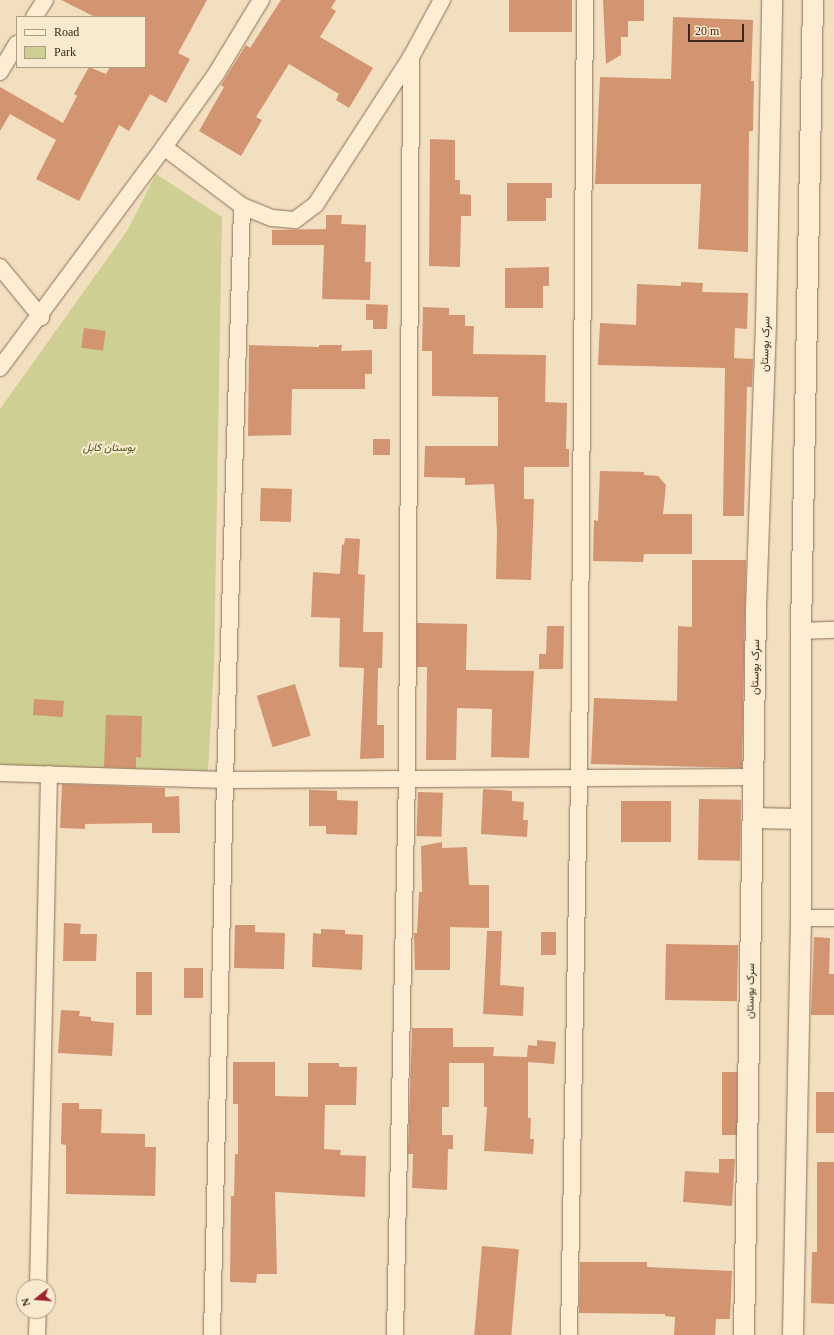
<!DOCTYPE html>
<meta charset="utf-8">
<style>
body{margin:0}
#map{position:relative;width:834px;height:1335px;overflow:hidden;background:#f2dfbf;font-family:"Times New Roman",Vazirmatn,serif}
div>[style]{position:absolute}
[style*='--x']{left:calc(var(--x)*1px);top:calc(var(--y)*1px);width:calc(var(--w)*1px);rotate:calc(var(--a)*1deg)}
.green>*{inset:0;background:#cdd092}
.building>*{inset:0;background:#d39472;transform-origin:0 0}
.roads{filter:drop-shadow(0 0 1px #8c6f56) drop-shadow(0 0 1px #8c6f56)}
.minor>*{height:16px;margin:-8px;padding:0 8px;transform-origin:8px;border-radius:8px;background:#fcedd3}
.tertiary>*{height:20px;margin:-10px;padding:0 10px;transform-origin:10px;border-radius:10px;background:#fcedd3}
span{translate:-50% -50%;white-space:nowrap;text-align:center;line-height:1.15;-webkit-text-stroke:4px #f8eacf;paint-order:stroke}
.street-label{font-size:11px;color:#3a291c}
.park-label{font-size:11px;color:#4d5820;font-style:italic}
.legend{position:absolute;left:16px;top:16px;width:130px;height:52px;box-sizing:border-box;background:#f8eacf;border:1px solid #ac9d87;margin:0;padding:5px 7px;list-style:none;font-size:12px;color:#3a291c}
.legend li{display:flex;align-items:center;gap:8px;height:20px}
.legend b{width:20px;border:1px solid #ac9d87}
.north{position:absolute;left:16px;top:1279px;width:40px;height:40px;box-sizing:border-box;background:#f8eacf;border:1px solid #ac9d87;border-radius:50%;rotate:253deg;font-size:11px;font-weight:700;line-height:16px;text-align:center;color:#3a291c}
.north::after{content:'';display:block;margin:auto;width:14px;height:18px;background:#a02129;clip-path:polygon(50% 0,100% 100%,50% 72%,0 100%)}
.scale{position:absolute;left:688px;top:24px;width:56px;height:18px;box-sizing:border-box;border:2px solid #3a291c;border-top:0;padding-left:5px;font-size:12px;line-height:14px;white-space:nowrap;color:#3a291c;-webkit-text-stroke:3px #f8eacf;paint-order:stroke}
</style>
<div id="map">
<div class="green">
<i style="clip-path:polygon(156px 174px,222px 217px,214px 665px,208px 771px,0 768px,0 409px,127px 231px)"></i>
</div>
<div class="building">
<i style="clip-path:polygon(61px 0,207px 0,178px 53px,190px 59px,166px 103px,150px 94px,129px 131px,119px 125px,79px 201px,36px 179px,56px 140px,10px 114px,0 131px,0 87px,63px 123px,77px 96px,74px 94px,89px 67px,106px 74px,110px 67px,145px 67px,145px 17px,95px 17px)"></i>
<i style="clip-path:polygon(281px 0,336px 0,331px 8px,336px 11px,320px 37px,373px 68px,349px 108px,336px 100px,339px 94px,289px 64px,256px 117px,262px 120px,241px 156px,199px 131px,224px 87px,221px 85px,246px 45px,250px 48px)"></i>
<i style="left:509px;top:0;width:63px;height:32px"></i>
<i style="clip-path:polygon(603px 0,644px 0,644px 21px,628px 21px,628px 37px,621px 37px,621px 55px,606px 64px)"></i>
<i style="clip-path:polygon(673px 17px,753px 20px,751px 81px,754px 81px,753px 131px,749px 131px,748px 252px,698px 249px,701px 184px,595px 184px,600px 77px,671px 79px)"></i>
<i style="clip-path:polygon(430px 139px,455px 140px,455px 180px,460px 180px,460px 194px,471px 195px,471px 216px,461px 216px,460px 267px,429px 266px)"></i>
<i style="clip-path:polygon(507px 183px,552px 183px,552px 198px,546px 198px,546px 221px,507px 221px)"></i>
<i style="clip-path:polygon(326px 215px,342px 215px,341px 224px,366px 225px,365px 262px,371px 262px,370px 300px,322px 299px,324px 245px,272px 245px,272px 230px,326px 229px)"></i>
<i style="clip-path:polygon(549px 267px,549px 286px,543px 286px,543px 308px,505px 308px,505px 268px)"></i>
<i style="clip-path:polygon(681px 282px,703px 283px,702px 292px,748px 293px,747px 329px,735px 328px,734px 358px,753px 359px,752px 387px,747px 387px,744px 516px,723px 516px,725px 368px,598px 365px,600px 323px,636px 325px,637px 284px,681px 286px)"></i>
<i style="clip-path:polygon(366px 304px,388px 305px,387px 329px,373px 329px,373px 320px,366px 320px)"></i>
<i style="clip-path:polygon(423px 307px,449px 308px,449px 315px,465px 315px,465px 326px,474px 326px,473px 354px,546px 355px,545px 402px,567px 403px,566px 449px,569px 449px,569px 467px,524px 467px,524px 499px,534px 499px,531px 580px,496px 579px,497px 531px,494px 484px,465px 485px,465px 478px,424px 477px,425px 446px,498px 446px,498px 397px,432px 396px,432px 351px,422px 351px)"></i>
<i style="left:84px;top:328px;width:22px;height:20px;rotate:8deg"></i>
<i style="clip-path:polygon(249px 345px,319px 347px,319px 345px,342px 345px,341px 351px,372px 350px,372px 374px,365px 374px,365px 389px,292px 389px,291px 435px,248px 436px)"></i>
<i style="left:373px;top:439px;width:17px;height:16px"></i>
<i style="clip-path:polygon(600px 471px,644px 472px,644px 475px,658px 476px,666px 485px,663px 514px,692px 514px,692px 554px,644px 554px,643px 562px,593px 561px,594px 520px,598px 521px)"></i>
<i style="left:261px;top:488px;width:31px;height:33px;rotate:2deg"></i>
<i style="clip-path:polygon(345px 538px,360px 539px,358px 574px,365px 575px,363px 632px,383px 632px,382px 668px,378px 668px,377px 725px,384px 725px,384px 758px,360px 759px,364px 668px,339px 667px,340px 618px,311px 617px,313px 572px,340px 574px,342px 544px,344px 545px)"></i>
<i style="clip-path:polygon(692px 560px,746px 560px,742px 768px,591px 764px,594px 698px,677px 701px,678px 626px,692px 627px)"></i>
<i style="clip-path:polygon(417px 623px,467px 624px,466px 670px,534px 671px,529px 758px,491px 757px,492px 709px,457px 708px,456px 760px,426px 760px,427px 667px,417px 667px)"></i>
<i style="clip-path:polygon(547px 626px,564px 626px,563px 669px,539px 669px,539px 654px,546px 654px)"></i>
<i style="left:295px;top:684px;width:54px;height:40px;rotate:73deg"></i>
<i style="left:34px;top:699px;width:30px;height:16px;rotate:4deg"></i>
<i style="clip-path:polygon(106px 715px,142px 716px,141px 758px,136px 757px,136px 768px,104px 767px)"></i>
<i style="clip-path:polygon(62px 784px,165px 788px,165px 797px,179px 796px,180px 833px,152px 833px,152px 823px,85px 824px,85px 829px,60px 828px)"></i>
<i style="clip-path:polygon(483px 789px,512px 791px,512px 801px,524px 802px,523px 820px,528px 820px,527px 837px,481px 834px)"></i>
<i style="clip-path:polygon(309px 790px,337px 791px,337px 800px,358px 801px,357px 835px,326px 834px,326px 826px,309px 826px)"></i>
<i style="left:418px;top:792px;width:25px;height:44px;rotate:2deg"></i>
<i style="left:699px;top:799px;width:42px;height:61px;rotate:1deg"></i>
<i style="left:621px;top:801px;width:50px;height:41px"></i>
<i style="clip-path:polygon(442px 842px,442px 848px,467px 847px,469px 885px,489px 885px,489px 928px,450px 927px,450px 970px,415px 970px,414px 933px,417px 933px,419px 892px,422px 892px,421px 846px)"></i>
<i style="clip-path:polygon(64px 923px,81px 924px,80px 934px,97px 934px,96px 961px,63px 961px)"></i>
<i style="clip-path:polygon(235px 925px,255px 925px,255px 932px,285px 933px,284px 969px,234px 968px)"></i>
<i style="clip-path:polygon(321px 929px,345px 930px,345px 934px,363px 935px,362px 970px,312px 967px,313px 933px,321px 934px)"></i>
<i style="clip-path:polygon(487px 931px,502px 931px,500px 985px,524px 987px,523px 1016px,483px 1014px)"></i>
<i style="left:541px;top:932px;width:15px;height:23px"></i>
<i style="clip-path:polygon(814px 937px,830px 938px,829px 974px,834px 974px,834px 1015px,811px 1015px)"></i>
<i style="left:666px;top:944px;width:72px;height:56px;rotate:1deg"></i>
<i style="left:184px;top:968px;width:19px;height:30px"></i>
<i style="left:136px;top:972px;width:16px;height:43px"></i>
<i style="clip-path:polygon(61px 1010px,80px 1011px,79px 1016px,91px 1017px,91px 1021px,114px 1023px,112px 1056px,58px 1053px)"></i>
<i style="clip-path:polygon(412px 1028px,453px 1028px,453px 1047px,494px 1047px,493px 1056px,527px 1057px,528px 1045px,537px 1046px,537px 1040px,556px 1042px,554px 1064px,528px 1062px,528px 1118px,531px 1118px,530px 1139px,534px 1139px,533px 1154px,484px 1151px,487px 1107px,484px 1107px,484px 1063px,449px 1063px,449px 1107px,442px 1107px,442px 1135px,453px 1135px,453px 1149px,448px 1149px,447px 1190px,412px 1188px,413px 1154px,408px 1154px)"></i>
<i style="clip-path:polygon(233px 1062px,275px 1062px,275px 1096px,308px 1097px,308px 1063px,339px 1063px,339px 1067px,357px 1067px,356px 1105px,325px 1105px,324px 1149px,341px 1150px,340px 1155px,366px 1156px,365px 1197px,275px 1192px,277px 1274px,257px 1274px,256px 1283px,230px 1282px,231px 1196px,234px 1196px,235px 1154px,238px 1154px,238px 1104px,233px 1104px)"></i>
<i style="left:722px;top:1072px;width:15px;height:63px"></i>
<i style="left:816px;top:1092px;width:18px;height:41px"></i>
<i style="clip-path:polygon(62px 1103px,79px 1103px,79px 1109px,102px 1109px,101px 1133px,145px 1134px,145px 1147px,156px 1147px,155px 1196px,66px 1194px,66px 1145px,61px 1144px)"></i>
<i style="clip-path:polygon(719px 1159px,735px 1159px,732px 1206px,683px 1202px,685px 1171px,719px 1173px)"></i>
<i style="clip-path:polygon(817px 1162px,834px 1162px,834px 1304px,811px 1303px,812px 1252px,817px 1252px)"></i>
<i style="left:482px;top:1246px;width:37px;height:89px;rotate:5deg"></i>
<i style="clip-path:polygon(580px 1262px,647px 1262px,647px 1267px,732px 1271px,730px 1319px,716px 1319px,715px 1335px,674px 1335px,675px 1317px,665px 1316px,665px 1314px,579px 1313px)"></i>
</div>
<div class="roads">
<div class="minor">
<i style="--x:34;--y:17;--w:20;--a:-57"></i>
<i style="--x:0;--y:72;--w:33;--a:-59"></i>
<i style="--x:164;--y:147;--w:98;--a:37.1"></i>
<i style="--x:242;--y:206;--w:32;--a:22"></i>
<i style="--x:272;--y:218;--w:23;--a:5"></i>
<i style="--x:295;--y:220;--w:26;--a:-37"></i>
<i style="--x:316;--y:204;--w:175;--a:-57.1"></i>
<i style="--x:411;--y:57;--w:65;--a:-61.5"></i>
<i style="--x:0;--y:267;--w:65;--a:50.6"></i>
<i style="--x:0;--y:368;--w:275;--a:-53.4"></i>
<i style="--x:164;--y:147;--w:90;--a:-54.5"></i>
<i style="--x:216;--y:74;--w:87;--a:-58.7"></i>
<i style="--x:801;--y:631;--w:33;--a:-2"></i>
<i style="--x:0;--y:773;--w:225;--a:1.8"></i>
<i style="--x:225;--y:780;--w:529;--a:-0.32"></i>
<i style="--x:801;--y:918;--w:33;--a:0"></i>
<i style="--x:38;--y:1287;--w:513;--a:-88.77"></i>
<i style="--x:37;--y:1335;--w:24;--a:-88"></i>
<i style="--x:212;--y:1335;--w:555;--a:-88.66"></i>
<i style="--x:225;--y:780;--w:574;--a:-88.3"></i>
<i style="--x:395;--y:1335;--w:557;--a:-88.77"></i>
<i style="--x:407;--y:778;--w:721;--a:-89.68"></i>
<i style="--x:569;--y:1335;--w:557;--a:-88.97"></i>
<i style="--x:579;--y:778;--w:778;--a:-89.56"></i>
</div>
<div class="tertiary">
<i style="--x:753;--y:818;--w:47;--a:1.2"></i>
<i style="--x:744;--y:1335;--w:726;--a:-89.05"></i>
<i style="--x:756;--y:609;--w:285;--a:-88"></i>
<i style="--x:766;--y:324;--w:324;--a:-88.9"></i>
<i style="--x:793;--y:1335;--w:417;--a:-88.9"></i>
<i style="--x:801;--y:918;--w:287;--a:-90"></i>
<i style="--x:801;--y:631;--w:631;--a:-88.91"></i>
</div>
</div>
<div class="street-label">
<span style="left:765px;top:344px;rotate:-88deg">سرک بوستان</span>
<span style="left:755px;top:667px;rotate:-89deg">سرک بوستان</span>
<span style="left:750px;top:991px;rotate:-89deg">سرک بوستان</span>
</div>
<div class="park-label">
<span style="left:109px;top:447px">بوستان کابل</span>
</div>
<ul class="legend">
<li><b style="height:5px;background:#fcedd3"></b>Road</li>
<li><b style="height:11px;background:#cdd092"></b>Park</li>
</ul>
<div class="north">N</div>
<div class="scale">20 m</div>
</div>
